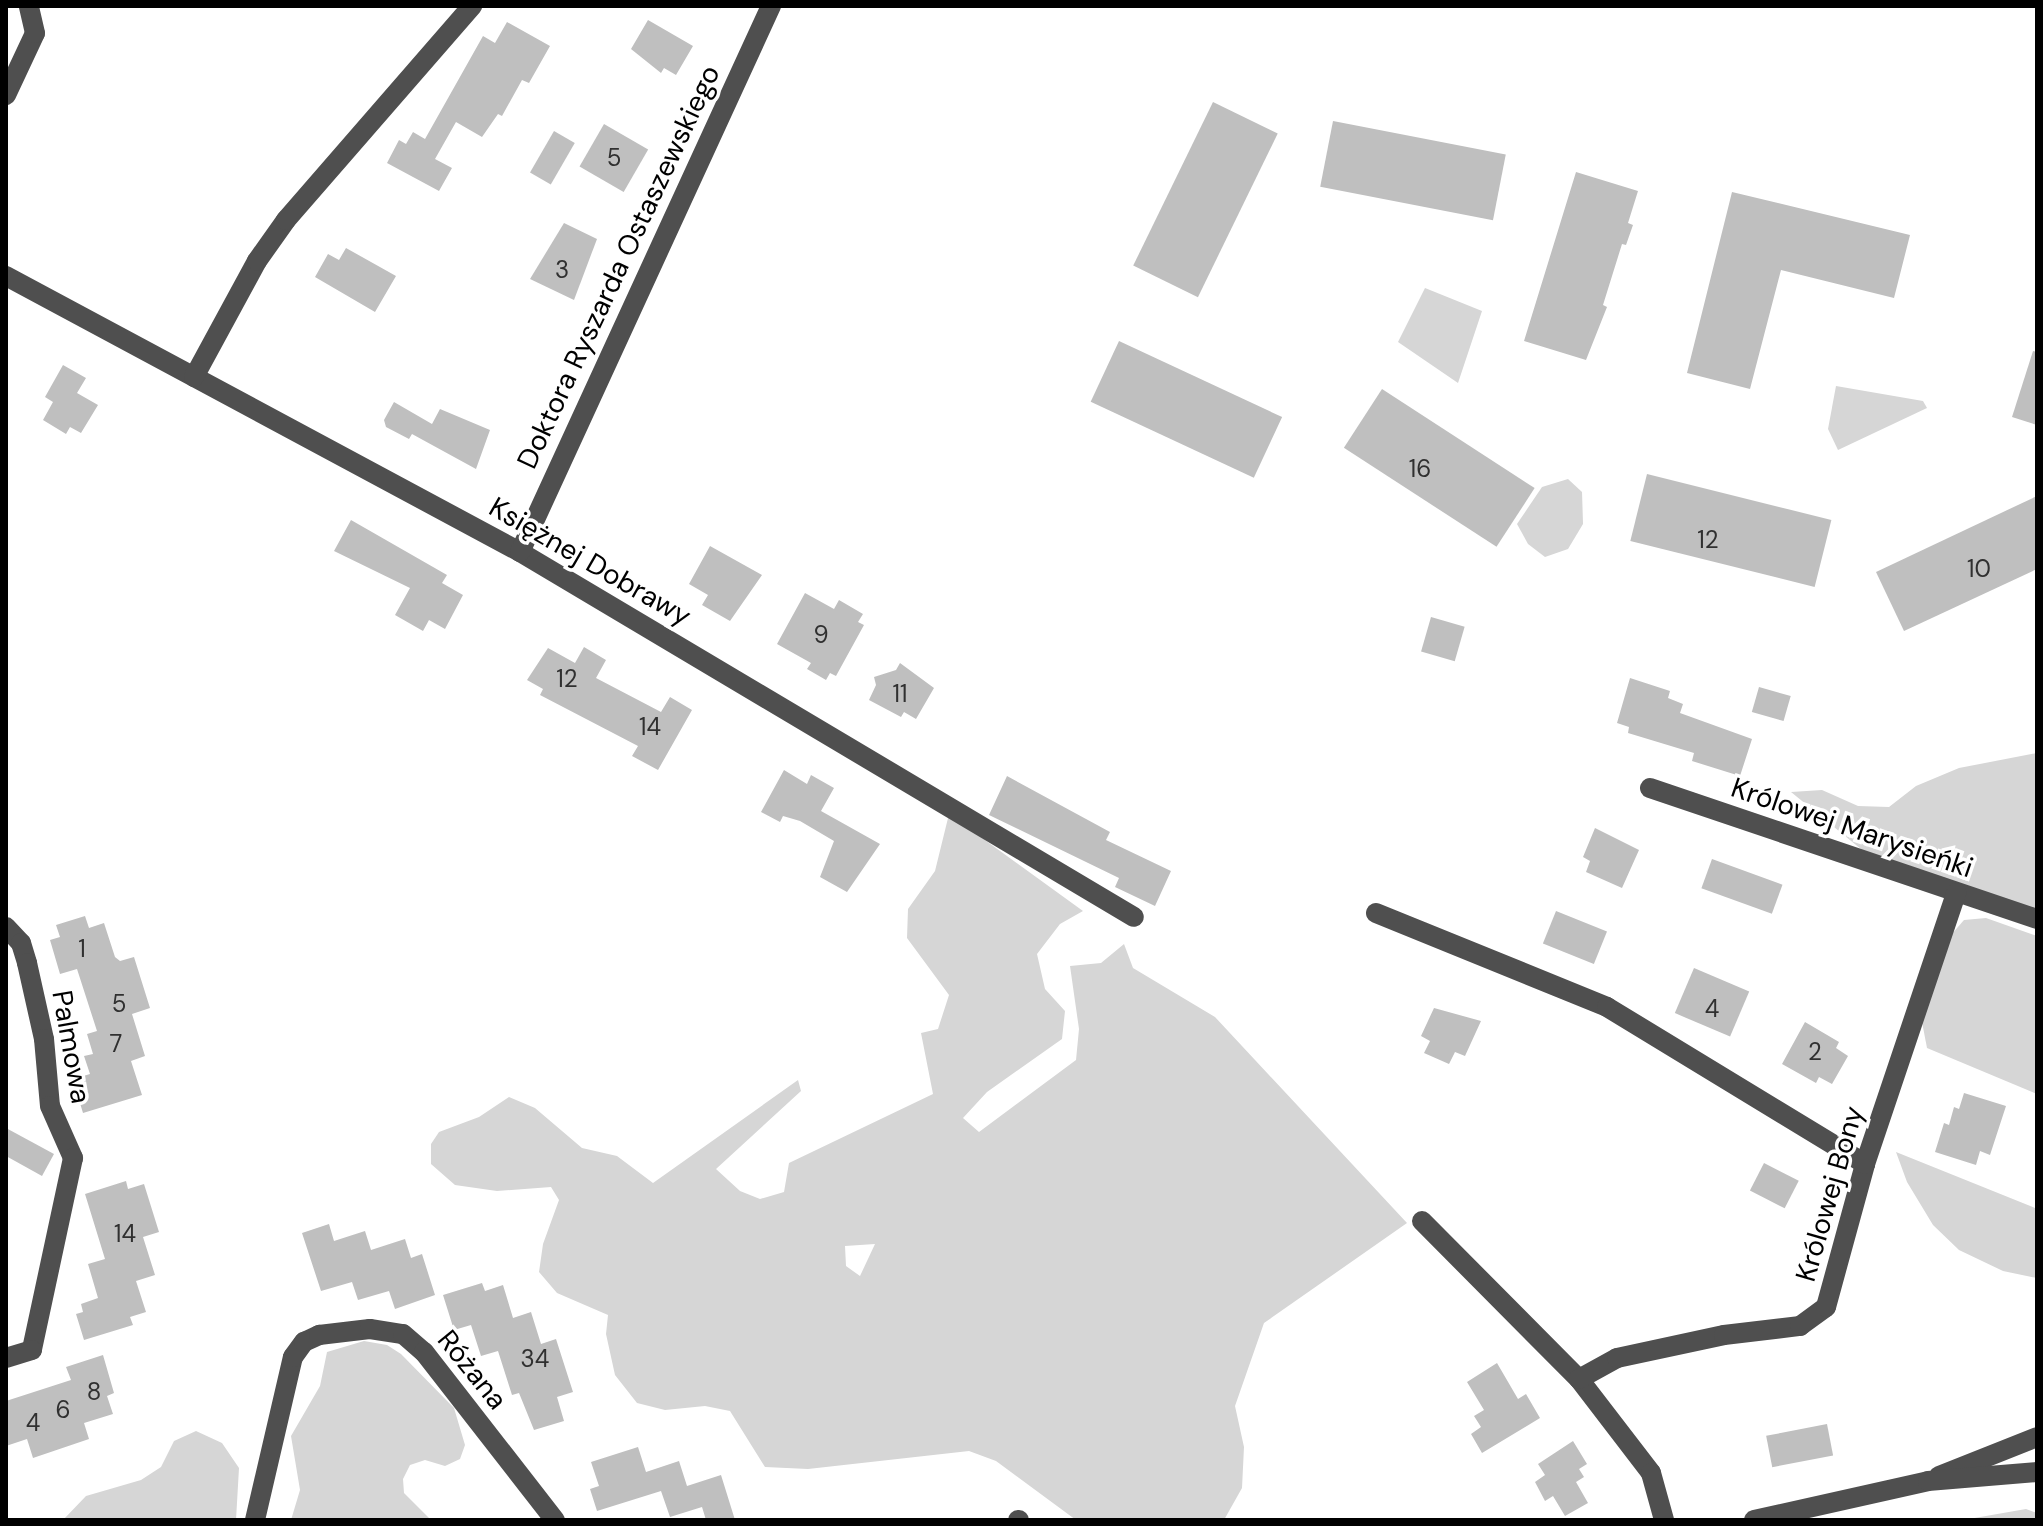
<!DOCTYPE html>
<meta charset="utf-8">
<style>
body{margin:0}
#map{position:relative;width:2043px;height:1526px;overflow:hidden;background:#fff;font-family:"DM Sans",sans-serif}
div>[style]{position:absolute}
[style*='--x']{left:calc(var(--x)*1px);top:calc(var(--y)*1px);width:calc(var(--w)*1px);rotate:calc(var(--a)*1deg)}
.green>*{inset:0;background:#d6d6d6}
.building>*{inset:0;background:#bfbfbf;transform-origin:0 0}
.minor>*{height:20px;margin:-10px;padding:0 10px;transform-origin:10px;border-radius:10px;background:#4f4f4f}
span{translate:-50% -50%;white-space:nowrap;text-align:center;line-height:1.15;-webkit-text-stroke:7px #fff;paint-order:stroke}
.number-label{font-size:24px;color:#303030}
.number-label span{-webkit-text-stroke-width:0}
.street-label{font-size:28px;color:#000}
.frame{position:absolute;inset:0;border:8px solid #000;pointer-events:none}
</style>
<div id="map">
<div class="green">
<i style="clip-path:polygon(1425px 288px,1482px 311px,1458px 383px,1398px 342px)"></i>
<i style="clip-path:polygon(1836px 386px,1923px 401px,1927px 408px,1838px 450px,1828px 429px)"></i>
<i style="clip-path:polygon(1568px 479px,1582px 492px,1583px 524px,1568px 549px,1545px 557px,1528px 544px,1517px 524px,1542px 487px)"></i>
<i style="clip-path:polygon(2037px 753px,2037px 911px,1872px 858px,1791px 792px,1822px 790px,1858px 806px,1889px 807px,1916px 786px,1959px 768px)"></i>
<i style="clip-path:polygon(evenodd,949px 814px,1083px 911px,1060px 924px,1037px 954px,1045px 989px,1065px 1011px,1062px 1039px,987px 1092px,963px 1118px,979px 1132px,1076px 1060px,1079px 1029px,1070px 966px,1101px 963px,1124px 944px,1133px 968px,1215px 1017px,1407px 1223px,1264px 1323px,1235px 1406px,1244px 1447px,1242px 1488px,1224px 1520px,1076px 1520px,996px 1461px,969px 1451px,808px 1469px,765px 1467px,730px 1411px,705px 1406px,665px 1410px,637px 1403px,615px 1375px,606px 1334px,608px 1315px,557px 1293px,539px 1272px,543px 1244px,559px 1200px,551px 1187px,497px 1191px,455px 1185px,431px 1164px,431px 1144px,439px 1132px,479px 1117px,509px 1097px,535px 1108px,582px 1148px,617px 1156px,653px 1183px,798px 1080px,801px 1091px,716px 1169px,740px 1191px,760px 1199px,784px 1192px,789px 1163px,933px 1094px,921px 1033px,938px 1029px,949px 995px,907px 938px,908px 909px,935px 871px,949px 814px,875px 1244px,860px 1276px,846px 1266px,845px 1246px,875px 1244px)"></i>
<i style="clip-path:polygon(1986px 918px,2037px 936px,2037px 1094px,1927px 1048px,1922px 1022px,1951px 935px,1964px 920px)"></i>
<i style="clip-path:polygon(1896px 1152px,2035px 1208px,2037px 1204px,2037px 1278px,2003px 1271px,1959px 1250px,1933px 1225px,1907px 1182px)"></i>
<i style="clip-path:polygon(364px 1341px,387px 1345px,401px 1354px,454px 1408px,465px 1445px,460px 1459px,445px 1466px,425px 1460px,410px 1465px,403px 1479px,404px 1493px,431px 1520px,291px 1520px,300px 1490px,291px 1436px,320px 1386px,327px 1352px)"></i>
<i style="clip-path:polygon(196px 1431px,222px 1443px,239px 1468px,236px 1520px,63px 1520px,86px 1496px,141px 1480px,161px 1467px,174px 1441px)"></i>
<i style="clip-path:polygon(2026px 1509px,2037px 1513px,2037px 1520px,1963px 1520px)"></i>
</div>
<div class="building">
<i style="clip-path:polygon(648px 20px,693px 46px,676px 75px,664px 68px,661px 73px,631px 49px)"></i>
<i style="clip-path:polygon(507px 22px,550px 46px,529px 83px,522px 80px,502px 116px,498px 114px,482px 137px,456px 122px,435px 159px,452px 168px,439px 191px,387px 163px,399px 140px,406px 144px,413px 132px,425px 139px,483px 36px,495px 43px)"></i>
<i style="left:1213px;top:102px;width:72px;height:182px;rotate:26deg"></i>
<i style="left:1333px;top:121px;width:176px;height:67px;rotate:11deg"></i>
<i style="left:604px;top:124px;width:51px;height:49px;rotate:30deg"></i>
<i style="left:554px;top:131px;width:24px;height:48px;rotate:30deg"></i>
<i style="clip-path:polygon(1576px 172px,1638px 191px,1628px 223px,1633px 225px,1626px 245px,1622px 244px,1603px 305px,1607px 307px,1586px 360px,1524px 341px)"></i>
<i style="clip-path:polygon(1732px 192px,1910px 235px,1894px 298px,1781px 270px,1750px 389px,1687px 373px)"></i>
<i style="clip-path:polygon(564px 223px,597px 239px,574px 300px,530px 279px)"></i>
<i style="clip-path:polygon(346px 248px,396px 276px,375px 312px,315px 277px,328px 254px,339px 260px)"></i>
<i style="left:1119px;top:341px;width:180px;height:67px;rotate:25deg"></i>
<i style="clip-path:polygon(2033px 351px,2037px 352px,2037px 425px,2012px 417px)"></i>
<i style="clip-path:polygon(63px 365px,86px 378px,77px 393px,98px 405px,81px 433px,70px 427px,66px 434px,43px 420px,53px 402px,45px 397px)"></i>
<i style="left:1382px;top:389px;width:182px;height:70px;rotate:33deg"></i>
<i style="clip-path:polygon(394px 402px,432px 424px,440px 409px,490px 430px,476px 469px,412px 434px,409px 439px,386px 427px,384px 420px)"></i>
<i style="left:1647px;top:474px;width:190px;height:69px;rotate:14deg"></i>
<i style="clip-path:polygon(2037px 496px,2037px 569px,1904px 631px,1876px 572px)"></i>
<i style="clip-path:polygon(351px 520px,447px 575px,442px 583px,463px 595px,445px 629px,429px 620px,423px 631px,395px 615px,410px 588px,334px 551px)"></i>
<i style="clip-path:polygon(710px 546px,762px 575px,730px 621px,702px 605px,708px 595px,689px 584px)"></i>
<i style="clip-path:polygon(805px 593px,834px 609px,839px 600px,863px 614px,858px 622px,864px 625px,836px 676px,830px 673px,826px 680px,807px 669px,811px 663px,777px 644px)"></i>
<i style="left:1431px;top:617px;width:35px;height:36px;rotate:16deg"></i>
<i style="clip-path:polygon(584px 647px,606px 660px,596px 678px,661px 712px,670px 697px,692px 710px,658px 770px,632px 756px,638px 746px,540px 695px,543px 689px,527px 680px,548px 648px,575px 663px)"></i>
<i style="clip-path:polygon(900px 663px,934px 688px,916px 719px,904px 712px,901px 717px,869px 700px,876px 685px,874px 677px,896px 670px)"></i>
<i style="clip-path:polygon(1630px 678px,1670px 691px,1668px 698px,1683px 704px,1680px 713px,1752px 739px,1740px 776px,1692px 761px,1694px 753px,1628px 733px,1629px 727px,1617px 723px)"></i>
<i style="left:1759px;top:687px;width:33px;height:26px;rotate:16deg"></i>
<i style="clip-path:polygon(784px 770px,807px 784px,811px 775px,834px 788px,821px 811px,880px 844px,847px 892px,820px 877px,834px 841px,800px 821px,783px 816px,780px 822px,761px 812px)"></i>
<i style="clip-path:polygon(1007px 776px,1110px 832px,1106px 840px,1171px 871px,1155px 906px,1115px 887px,1119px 878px,989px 815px)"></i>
<i style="clip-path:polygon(1595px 828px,1639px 850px,1622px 888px,1586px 872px,1590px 861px,1583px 857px)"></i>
<i style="left:1712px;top:859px;width:75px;height:31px;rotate:20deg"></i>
<i style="left:1556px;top:911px;width:55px;height:35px;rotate:22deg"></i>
<i style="clip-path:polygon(85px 916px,89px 928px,104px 923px,115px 957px,120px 961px,134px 957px,150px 1008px,132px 1014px,145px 1056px,131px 1061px,142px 1095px,83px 1113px,75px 1087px,82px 1085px,80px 1077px,90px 1074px,84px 1056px,93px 1054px,87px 1034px,97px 1031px,77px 969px,60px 974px,50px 940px,60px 937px,56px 925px)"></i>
<i style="left:1694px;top:968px;width:60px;height:49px;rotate:23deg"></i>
<i style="clip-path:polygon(1434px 1008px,1481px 1021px,1465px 1056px,1455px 1052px,1449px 1064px,1424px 1053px,1430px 1041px,1421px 1036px)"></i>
<i style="clip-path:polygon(1805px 1022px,1839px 1042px,1836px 1048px,1848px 1056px,1832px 1084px,1819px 1077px,1816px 1083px,1782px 1064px)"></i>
<i style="clip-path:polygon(1964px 1093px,2006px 1106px,1990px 1155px,1980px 1151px,1976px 1165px,1935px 1152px,1944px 1123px,1949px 1125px,1954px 1107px,1959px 1109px)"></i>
<i style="clip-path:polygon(6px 1128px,54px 1154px,42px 1176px,6px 1156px)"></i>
<i style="left:1764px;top:1163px;width:39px;height:31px;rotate:27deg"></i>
<i style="clip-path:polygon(126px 1181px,128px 1189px,144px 1184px,159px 1232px,143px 1237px,155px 1275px,136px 1281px,146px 1312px,130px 1317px,133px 1325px,84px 1340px,76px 1314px,83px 1312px,81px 1304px,98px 1298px,88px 1264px,105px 1259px,85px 1194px)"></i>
<i style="clip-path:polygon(329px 1224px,334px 1241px,365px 1231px,371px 1250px,405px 1239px,411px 1258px,422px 1254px,435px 1295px,395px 1309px,389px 1291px,358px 1300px,352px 1282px,321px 1291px,302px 1233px)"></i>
<i style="clip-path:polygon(482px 1283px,485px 1291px,503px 1285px,513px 1318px,531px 1312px,541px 1344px,556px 1339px,573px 1392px,557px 1397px,564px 1421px,534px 1430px,519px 1393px,512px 1395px,498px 1351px,481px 1356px,471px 1325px,454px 1330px,443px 1295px)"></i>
<i style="clip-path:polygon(103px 1355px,114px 1393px,107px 1396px,113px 1414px,84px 1423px,89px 1439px,33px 1458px,27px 1439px,6px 1446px,6px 1401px,71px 1380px,66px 1367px)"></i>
<i style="clip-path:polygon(1497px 1363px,1518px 1399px,1526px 1394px,1540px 1418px,1482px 1453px,1471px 1434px,1481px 1427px,1474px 1416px,1484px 1410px,1467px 1382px)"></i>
<i style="left:1827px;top:1424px;width:32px;height:62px;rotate:79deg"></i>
<i style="clip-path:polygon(1573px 1441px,1587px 1464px,1579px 1469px,1584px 1477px,1576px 1482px,1588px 1503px,1565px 1516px,1553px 1496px,1545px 1501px,1535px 1482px,1545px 1475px,1538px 1464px)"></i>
<i style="clip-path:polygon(638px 1447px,646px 1472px,679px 1461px,687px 1486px,721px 1475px,735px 1520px,706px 1520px,702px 1507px,670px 1517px,661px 1491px,597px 1511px,590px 1489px,599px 1486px,591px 1462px)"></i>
</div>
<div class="minor">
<i style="--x:6;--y:95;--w:68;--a:-64.9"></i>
<i style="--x:35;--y:33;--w:28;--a:-103"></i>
<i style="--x:6;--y:276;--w:583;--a:28.23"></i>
<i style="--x:520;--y:552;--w:714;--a:30.73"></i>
<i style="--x:194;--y:377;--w:132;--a:-61.5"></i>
<i style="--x:257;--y:261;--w:50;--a:-54.7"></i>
<i style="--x:286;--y:220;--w:284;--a:-49"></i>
<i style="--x:520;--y:552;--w:601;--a:-65.31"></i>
<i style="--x:1650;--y:788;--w:409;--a:18.7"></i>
<i style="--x:1376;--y:913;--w:249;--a:22.1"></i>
<i style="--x:1607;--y:1007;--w:302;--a:31.3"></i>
<i style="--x:6;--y:927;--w:22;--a:47"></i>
<i style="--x:21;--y:943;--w:21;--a:73"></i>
<i style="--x:27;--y:963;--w:78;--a:77.4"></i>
<i style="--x:44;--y:1039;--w:67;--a:84.9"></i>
<i style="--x:50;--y:1106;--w:57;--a:66.1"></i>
<i style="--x:73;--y:1158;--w:196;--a:102.1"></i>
<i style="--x:32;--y:1350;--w:27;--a:163"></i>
<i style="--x:1422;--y:1221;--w:223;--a:45.2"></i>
<i style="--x:1579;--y:1379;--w:118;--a:52.5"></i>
<i style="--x:1651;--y:1473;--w:49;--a:74.5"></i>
<i style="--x:1579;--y:1379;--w:43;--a:-28.9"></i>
<i style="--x:1617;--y:1358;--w:109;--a:-12.1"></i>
<i style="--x:1724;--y:1335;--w:77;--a:-6.8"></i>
<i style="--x:1800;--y:1326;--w:32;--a:-36"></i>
<i style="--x:1826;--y:1307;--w:148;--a:-74.7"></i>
<i style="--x:1865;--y:1164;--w:286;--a:-71.4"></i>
<i style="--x:1939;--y:1476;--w:105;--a:-21.7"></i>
<i style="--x:255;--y:1520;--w:167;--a:-76.9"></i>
<i style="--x:293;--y:1357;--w:19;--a:-54"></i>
<i style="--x:304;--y:1342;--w:17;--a:-25"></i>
<i style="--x:319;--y:1335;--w:51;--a:-6.7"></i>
<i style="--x:370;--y:1329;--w:33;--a:9"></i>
<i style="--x:403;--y:1334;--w:28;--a:41"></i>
<i style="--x:424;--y:1352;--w:213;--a:52.1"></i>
<i style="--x:1018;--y:1520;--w:1;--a:0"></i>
<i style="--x:1754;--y:1520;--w:178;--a:-12.6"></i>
<i style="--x:1928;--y:1481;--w:109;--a:-4.7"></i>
</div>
<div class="number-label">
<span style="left:614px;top:158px">5</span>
<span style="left:562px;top:270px">3</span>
<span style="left:1420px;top:469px">16</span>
<span style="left:1708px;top:540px">12</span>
<span style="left:1979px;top:569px">10</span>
<span style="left:821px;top:635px">9</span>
<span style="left:567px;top:679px">12</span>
<span style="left:900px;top:694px">11</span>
<span style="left:650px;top:727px">14</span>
<span style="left:82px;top:949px">1</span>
<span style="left:119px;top:1004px">5</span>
<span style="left:1712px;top:1009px">4</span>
<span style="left:116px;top:1044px">7</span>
<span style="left:1815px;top:1052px">2</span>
<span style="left:125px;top:1234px">14</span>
<span style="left:535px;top:1359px">34</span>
<span style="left:94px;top:1392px">8</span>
<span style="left:63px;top:1410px">6</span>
<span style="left:33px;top:1423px">4</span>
</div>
<div class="street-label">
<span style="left:619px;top:267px;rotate:-65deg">Doktora Ryszarda Ostaszewskiego</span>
<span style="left:590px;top:562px;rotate:30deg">Księżnej Dobrawy</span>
<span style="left:1852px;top:828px;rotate:19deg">Królowej Marysieńki</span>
<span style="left:71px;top:1047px;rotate:80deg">Palmowa</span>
<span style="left:1830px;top:1194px;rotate:-74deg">Królowej Bony</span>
<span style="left:472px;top:1370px;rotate:51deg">Różana</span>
</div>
<div class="frame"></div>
</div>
